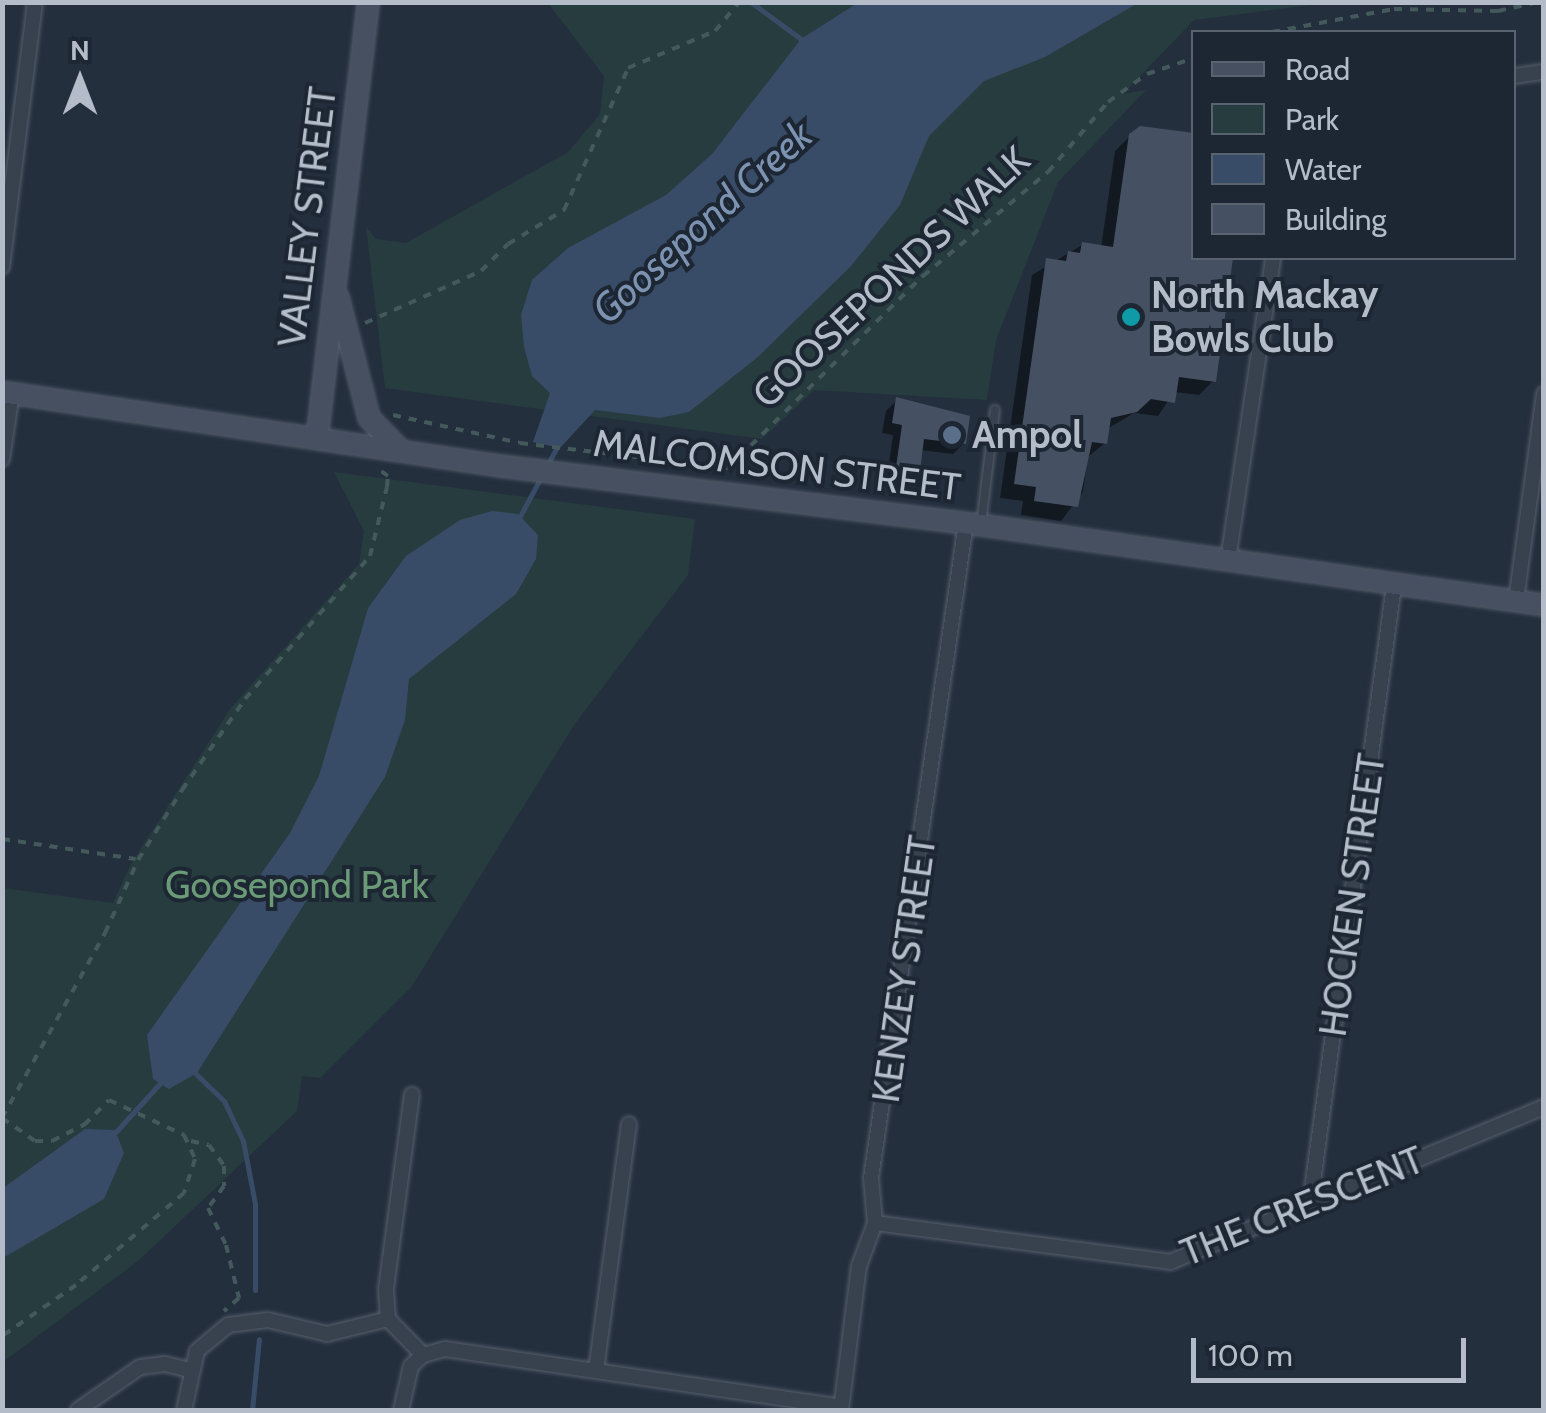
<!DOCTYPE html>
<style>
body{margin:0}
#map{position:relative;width:1546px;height:1413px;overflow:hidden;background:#242f3e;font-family:Cabin,sans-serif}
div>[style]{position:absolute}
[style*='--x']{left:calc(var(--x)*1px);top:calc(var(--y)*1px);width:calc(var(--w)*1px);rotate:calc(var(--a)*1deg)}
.green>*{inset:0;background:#263c3f}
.water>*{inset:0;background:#394c67}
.shadow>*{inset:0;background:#0007}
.stream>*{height:5px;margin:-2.5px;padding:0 2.5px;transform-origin:2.5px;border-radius:2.5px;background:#394c67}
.building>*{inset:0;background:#455162}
.path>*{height:4px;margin-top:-2px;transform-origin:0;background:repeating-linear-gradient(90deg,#44595c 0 8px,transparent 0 16px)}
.roads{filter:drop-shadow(0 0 2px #565f6c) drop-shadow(0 0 2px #565f6c)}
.lane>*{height:8px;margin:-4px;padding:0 4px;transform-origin:4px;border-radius:4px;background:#38414e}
.street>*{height:14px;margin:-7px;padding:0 7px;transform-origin:7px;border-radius:7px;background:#38414e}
.secondary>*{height:20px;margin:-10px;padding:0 10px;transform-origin:10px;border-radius:10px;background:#465061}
.dots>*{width:28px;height:28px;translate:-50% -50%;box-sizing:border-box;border:5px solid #1d2633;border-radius:50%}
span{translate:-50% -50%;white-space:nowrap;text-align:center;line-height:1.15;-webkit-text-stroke:8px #1d2633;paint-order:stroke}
.street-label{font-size:38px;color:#b4bcc9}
.poi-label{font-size:38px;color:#b4bcc9;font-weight:700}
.left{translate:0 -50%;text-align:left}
.park-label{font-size:38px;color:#6b9a76}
.water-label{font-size:40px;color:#7c92b1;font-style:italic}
.frame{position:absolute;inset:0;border:5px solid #b4bcc9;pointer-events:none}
.legend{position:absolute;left:1191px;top:30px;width:325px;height:230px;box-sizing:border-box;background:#1d2633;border:2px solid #59626f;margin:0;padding:12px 18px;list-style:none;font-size:30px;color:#b4bcc9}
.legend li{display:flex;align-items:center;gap:20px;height:50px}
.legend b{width:50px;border:2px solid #59626f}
.north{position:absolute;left:30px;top:30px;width:100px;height:100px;-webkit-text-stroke:8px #1d2633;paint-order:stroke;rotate:0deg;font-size:28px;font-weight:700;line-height:40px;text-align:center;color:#b4bcc9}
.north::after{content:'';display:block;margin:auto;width:35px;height:45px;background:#b4bcc9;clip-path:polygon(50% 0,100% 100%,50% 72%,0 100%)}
.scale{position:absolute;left:1191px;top:1338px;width:275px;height:45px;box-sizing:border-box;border:5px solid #b4bcc9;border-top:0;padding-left:12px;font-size:30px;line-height:35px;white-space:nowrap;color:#b4bcc9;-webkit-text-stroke:8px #1d2633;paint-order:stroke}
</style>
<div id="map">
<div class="green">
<i style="clip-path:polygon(548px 3px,1325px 3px,1194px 20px,1123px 94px,1146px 90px,1058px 182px,996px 340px,987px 400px,814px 390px,762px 439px,385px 388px,366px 227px,376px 239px,406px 243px,568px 152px,600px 114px,604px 76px)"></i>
<i style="clip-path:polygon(334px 472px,695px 519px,688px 575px,574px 725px,412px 986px,320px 1078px,302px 1076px,297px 1111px,138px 1261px,3px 1362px,3px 888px,113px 903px,131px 864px,230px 709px,359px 564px,364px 531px)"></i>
</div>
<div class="water">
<i style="clip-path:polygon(859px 2px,1138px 3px,1045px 57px,984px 81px,929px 136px,900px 205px,851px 266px,759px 356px,689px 412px,660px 418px,595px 410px,560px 448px,533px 442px,550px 393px,532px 376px,524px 347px,521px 315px,532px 280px,568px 248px,666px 195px,712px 154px,801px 39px)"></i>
<i style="clip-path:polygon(492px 511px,518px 514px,538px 535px,536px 559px,516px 594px,409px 679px,405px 720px,385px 777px,197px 1073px,169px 1089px,153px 1079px,147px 1035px,290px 833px,319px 776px,368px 608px,406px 556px,460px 520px)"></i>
<i style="clip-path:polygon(85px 1129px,115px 1130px,124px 1153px,104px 1199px,3px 1258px,3px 1188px)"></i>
</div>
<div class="shadow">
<i style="clip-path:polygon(1130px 136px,1194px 258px,1231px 258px,1213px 381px,1199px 395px,1174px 392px,1158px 416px,1134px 413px,1107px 429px,1105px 443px,1088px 457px,1083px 492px,1061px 521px,1021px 515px,1023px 501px,1000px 498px,1032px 275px,1082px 245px,1101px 248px,1115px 151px)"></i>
<i style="clip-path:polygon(897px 400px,964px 443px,953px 454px,920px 450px,917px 469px,907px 480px,887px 477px,888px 469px,912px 472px,889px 464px,893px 435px,882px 433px,886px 411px)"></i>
</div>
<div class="stream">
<i style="--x:752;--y:3;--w:61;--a:36.3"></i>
<i style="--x:546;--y:467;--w:29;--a:-61"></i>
<i style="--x:518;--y:520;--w:49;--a:-61.9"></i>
<i style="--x:194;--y:1072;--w:42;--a:44"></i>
<i style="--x:224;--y:1101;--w:44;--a:64.6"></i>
<i style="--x:243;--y:1141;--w:64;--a:79.2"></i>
<i style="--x:255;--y:1204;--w:86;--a:90"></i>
<i style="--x:112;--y:1136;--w:74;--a:-47.7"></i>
<i style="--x:252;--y:1410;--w:71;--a:-84.4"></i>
</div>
<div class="building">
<i style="clip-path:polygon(1140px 126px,1194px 133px,1194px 258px,1233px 258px,1216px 382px,1179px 377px,1175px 403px,1151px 399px,1137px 412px,1111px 418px,1107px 444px,1092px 442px,1078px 507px,1034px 501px,1036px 487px,1014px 484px,1046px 258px,1066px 261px,1068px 251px,1080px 253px,1082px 242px,1113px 247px,1129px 134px)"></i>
<i style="clip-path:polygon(896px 397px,970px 416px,966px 444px,924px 439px,920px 471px,896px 467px,902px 425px,892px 423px)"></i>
</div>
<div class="path">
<i style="--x:1272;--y:32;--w:124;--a:-10.7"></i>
<i style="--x:1394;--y:9;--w:104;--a:1.1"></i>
<i style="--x:1498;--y:11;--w:41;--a:-12.7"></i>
<i style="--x:365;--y:323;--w:127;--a:-24.1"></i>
<i style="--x:481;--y:271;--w:38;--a:-45"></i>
<i style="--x:508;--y:244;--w:66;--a:-31.3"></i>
<i style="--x:564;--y:210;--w:156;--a:-65.7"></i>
<i style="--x:628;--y:68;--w:95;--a:-23"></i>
<i style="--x:715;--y:31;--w:38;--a:-50"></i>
<i style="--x:393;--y:415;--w:130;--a:12.4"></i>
<i style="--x:520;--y:443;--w:209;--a:6.9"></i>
<i style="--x:728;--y:468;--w:274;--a:-44.6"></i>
<i style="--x:923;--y:276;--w:163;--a:-39.8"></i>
<i style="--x:1048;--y:172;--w:92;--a:-49.4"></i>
<i style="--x:1108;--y:102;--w:48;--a:-35.7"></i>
<i style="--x:1147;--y:74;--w:50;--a:-18.8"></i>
<i style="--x:2;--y:839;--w:135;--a:8.5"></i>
<i style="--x:2;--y:1118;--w:212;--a:-60.9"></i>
<i style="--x:105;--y:933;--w:80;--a:-65.7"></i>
<i style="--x:138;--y:860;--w:83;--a:-57.8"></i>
<i style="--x:182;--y:790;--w:111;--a:-55.3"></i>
<i style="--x:245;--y:699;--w:190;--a:-48.8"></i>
<i style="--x:370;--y:556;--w:71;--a:-76.2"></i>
<i style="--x:387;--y:487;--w:11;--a:-85"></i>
<i style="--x:388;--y:476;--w:14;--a:-144"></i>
<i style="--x:2;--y:1118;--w:40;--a:34.9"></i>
<i style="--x:35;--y:1141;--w:17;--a:0"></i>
<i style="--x:52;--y:1141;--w:36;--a:-27"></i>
<i style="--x:84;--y:1125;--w:35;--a:-45"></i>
<i style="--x:109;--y:1100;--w:83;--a:25"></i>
<i style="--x:184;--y:1135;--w:26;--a:65"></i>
<i style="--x:195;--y:1159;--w:36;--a:108"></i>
<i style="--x:184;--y:1193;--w:142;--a:139.6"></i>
<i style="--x:76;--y:1285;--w:90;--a:145.4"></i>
<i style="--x:191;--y:1141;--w:18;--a:13"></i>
<i style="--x:209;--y:1145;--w:26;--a:54"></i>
<i style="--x:224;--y:1166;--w:20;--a:90"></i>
<i style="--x:224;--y:1186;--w:27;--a:126"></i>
<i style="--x:208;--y:1208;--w:41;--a:64.1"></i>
<i style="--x:226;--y:1245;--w:55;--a:76.2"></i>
<i style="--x:239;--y:1298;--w:20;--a:139"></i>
</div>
<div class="roads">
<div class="lane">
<i style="--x:981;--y:525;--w:116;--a:-83.1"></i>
</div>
<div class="street">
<i style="--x:1514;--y:76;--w:30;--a:-8"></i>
<i style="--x:2;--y:267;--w:267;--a:-82.9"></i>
<i style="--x:2;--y:459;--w:67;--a:-81.4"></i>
<i style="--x:1228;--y:560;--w:305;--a:-81.5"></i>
<i style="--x:1516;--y:601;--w:209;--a:-82.3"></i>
<i style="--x:1310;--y:1204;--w:625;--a:-82.27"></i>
<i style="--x:875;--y:1223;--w:298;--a:7.5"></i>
<i style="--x:1170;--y:1262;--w:405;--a:-22.5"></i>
<i style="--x:423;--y:1355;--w:23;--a:-15"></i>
<i style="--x:445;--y:1349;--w:400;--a:8.3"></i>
<i style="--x:596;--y:1371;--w:249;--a:-82.4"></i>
<i style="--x:78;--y:1410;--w:75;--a:-34.7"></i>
<i style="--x:140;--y:1367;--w:25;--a:-7"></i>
<i style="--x:165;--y:1364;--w:25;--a:14"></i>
<i style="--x:184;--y:1410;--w:60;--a:-77.6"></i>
<i style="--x:197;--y:1351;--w:40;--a:-40"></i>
<i style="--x:228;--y:1325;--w:40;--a:-7.1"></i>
<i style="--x:268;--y:1320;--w:61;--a:13.3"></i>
<i style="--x:327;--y:1334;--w:63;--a:-13.8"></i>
<i style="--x:401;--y:1410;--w:45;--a:-77.2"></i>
<i style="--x:411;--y:1366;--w:16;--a:-43"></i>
<i style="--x:423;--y:1355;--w:50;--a:-134.2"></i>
<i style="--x:388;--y:1319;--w:30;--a:-94"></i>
<i style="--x:386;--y:1289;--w:196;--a:-82.4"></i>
<i style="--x:841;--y:1410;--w:145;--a:-82.9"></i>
<i style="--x:859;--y:1266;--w:46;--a:-69.6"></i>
<i style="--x:875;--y:1223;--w:45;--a:-95.1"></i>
<i style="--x:871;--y:1178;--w:662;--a:-81.75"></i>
</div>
<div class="secondary">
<i style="--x:338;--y:297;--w:125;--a:75.6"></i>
<i style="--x:369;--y:418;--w:45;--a:45.9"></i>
<i style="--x:2;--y:392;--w:503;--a:8.45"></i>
<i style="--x:500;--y:466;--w:485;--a:7"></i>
<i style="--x:981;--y:525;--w:569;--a:8.09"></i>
<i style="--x:317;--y:439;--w:440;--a:-83.3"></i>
</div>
</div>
<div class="dots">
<i style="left:1131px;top:317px;background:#0f9aa8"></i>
<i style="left:952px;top:435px;background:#5c6f8a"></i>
</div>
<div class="street-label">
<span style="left:307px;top:217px;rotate:-83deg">VALLEY STREET</span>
<span style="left:891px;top:277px;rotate:-43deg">GOOSEPONDS WALK</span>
<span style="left:777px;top:465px;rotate:7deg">MALCOMSON STREET</span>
<span style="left:1352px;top:895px;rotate:-82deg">HOCKEN STREET</span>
<span style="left:904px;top:969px;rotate:-82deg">KENZEY STREET</span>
<span style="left:1302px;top:1206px;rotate:-22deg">THE CRESCENT</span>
</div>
<div class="poi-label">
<span class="left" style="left:1151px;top:317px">North Mackay<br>Bowls Club</span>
<span class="left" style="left:972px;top:435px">Ampol</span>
</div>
<div class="park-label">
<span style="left:297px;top:885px">Goosepond Park</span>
</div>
<div class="water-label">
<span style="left:702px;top:222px;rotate:-42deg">Goosepond Creek</span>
</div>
<div class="frame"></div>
<ul class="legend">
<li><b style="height:12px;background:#465061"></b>Road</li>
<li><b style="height:28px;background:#263c3f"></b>Park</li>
<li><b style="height:28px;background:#394c67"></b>Water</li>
<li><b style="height:28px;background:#455162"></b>Building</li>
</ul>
<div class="north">N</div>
<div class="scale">100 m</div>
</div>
